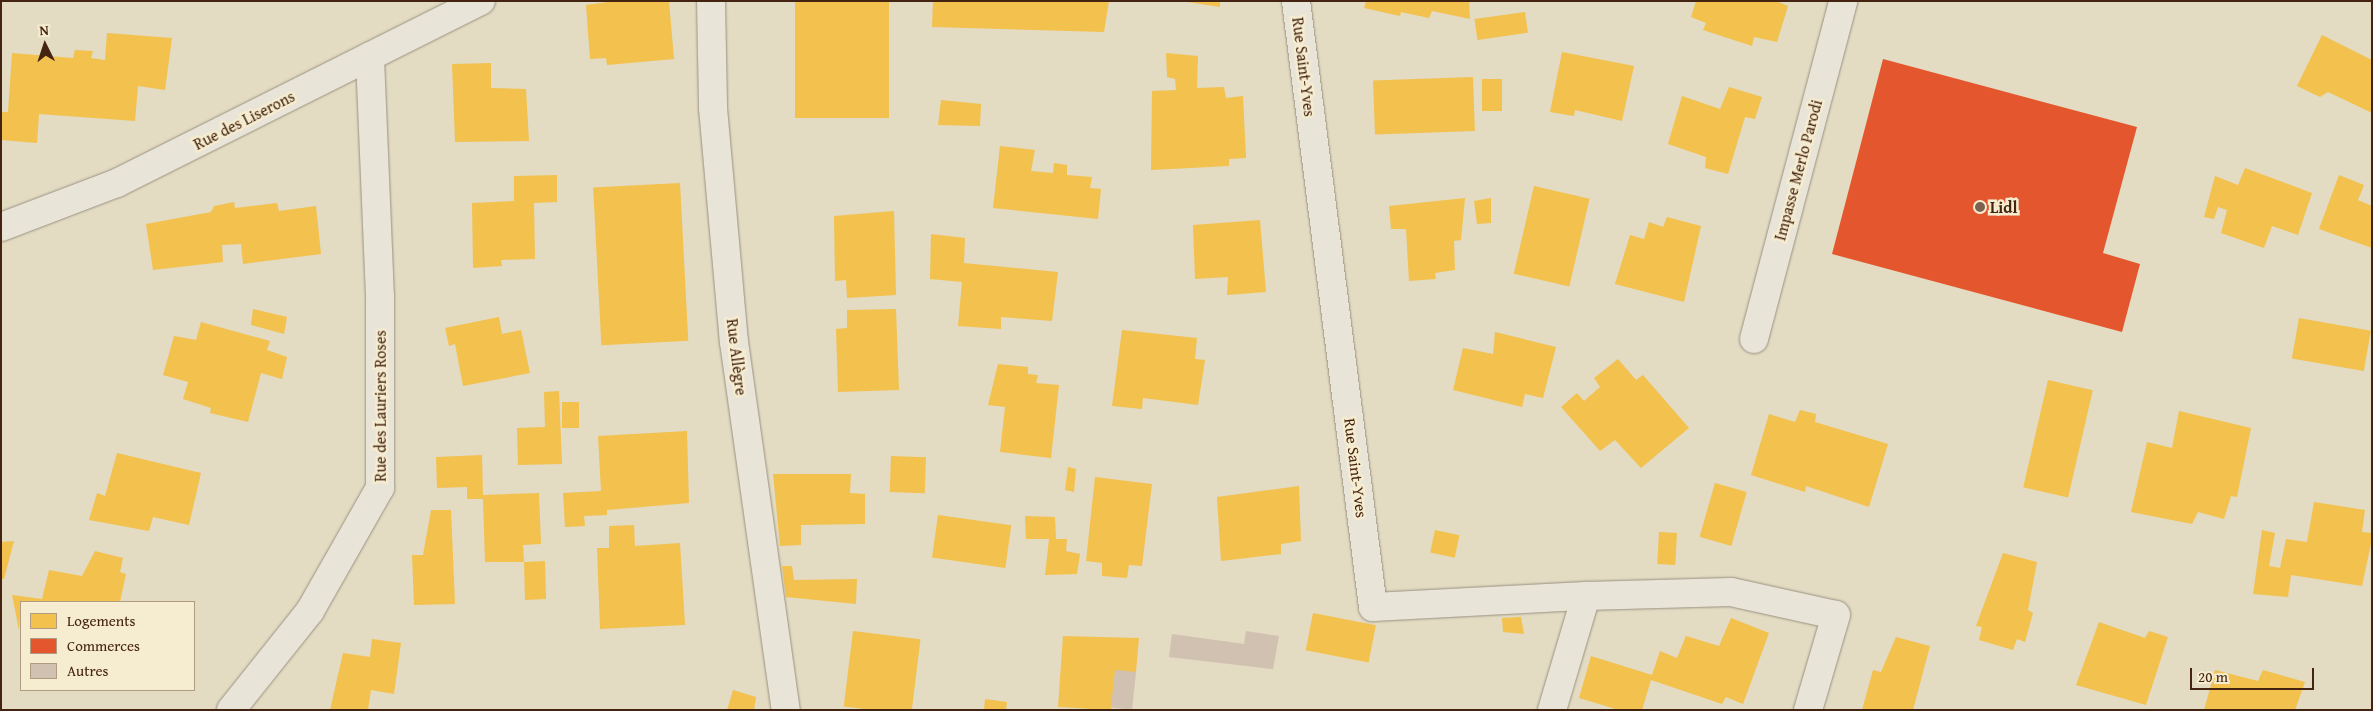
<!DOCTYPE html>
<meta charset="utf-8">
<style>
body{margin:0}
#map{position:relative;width:2373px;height:711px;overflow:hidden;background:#e3dbc2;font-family:"Gentium Book Plus",serif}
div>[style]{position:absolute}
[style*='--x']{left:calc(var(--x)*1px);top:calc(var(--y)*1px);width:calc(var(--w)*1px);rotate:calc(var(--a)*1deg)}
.homes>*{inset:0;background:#f2c14e;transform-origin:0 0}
.shops>*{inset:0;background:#e4572e}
.building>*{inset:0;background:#d0c1b0;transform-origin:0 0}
.roads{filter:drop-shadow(0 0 1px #9a9181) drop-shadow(0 0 1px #9a9181)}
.minor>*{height:28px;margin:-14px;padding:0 14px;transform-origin:14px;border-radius:14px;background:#e8e4d8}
.dots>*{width:14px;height:14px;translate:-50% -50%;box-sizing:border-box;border:2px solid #f6eccf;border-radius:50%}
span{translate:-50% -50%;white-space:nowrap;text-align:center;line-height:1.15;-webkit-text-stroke:5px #f6eccf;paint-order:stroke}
.street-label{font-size:16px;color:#442311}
.poi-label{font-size:16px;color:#442311;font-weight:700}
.left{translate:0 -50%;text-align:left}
.frame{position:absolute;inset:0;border:2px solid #442311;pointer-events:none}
.legend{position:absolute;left:20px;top:601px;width:175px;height:90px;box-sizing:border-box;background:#f6eccf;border:1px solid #af9c83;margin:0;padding:6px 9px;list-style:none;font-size:15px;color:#442311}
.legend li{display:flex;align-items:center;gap:10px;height:25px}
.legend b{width:25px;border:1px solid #af9c83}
.north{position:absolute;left:20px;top:20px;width:50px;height:50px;-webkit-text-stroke:4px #f6eccf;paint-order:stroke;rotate:356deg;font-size:14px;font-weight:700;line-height:20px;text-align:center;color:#442311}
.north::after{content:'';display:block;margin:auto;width:18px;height:22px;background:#442311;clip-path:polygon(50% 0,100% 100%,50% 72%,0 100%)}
.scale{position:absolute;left:2190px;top:668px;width:124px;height:22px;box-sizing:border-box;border:2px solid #442311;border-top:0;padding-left:6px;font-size:15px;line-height:18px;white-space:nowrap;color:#442311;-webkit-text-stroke:4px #f6eccf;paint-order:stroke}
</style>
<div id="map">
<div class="homes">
<i style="clip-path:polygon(615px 1px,669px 1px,674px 59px,607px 65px,606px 58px,590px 59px,586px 5px)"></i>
<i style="left:795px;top:1px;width:94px;height:117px"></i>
<i style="clip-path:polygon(933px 1px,1109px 1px,1104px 32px,932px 27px)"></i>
<i style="clip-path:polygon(1181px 1px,1220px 1px,1220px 7px)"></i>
<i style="clip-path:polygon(1366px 1px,1469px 1px,1470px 19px,1432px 11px,1429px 18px,1401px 12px,1400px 16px,1364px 8px)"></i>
<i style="clip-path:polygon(1696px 1px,1776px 1px,1788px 6px,1777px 42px,1754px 37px,1752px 46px,1703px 30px,1706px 23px,1691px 17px)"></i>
<i style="left:1525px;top:12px;width:21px;height:51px;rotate:82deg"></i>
<i style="clip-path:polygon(107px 33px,172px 38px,165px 90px,138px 86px,135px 121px,39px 114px,37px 143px,1px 140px,1px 112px,8px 112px,12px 53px,73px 58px,75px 50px,93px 51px,91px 58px,105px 60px)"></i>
<i style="clip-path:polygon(2322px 35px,2372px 60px,2372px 113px,2328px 92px,2320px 97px,2297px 86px)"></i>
<i style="clip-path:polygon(1562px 52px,1634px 66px,1622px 121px,1575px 110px,1574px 116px,1550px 112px)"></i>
<i style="clip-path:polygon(1166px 53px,1198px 56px,1197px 88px,1224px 87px,1226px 98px,1243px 96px,1246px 158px,1229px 159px,1229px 166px,1151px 170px,1152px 91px,1176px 90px,1175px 79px,1167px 77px)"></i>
<i style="clip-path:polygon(491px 63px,491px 88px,526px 89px,529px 141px,455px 142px,452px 64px)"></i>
<i style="left:1473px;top:77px;width:54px;height:100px;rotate:88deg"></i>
<i style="left:1502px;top:79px;width:32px;height:20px;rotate:90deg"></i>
<i style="clip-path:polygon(1729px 87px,1762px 97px,1755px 119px,1745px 117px,1728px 174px,1705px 168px,1706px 157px,1668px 144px,1682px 96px,1720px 109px)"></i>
<i style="clip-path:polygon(941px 100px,981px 104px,980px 126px,938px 125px)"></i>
<i style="clip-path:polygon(1000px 146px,1035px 150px,1031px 171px,1053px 173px,1054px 163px,1067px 165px,1067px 175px,1092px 177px,1090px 188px,1101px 189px,1098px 219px,993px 208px)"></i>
<i style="clip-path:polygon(2245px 168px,2312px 193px,2298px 235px,2272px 226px,2264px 248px,2221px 233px,2227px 210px,2218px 207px,2214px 219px,2204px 217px,2215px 176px,2238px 185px)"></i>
<i style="clip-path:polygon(557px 175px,557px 202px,534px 203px,535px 259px,501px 260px,502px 266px,473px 268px,472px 203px,514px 201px,514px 176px)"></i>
<i style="clip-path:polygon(2339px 175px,2364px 185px,2358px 200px,2372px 206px,2372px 248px,2319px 229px)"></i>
<i style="left:680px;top:183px;width:158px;height:87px;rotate:87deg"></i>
<i style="left:1534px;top:186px;width:57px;height:90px;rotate:13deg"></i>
<i style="clip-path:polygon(1465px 198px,1461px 240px,1454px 241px,1455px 270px,1435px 273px,1436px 279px,1409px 281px,1406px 229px,1391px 229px,1389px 206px)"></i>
<i style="clip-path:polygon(1491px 198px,1491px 223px,1477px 224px,1474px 201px)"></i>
<i style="clip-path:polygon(234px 202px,235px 208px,277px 203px,279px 211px,316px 206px,321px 254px,243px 264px,241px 244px,222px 245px,223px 262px,153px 270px,146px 224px,211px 212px,214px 206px)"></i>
<i style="clip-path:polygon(894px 211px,896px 295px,847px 298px,846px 280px,835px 281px,834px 216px)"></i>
<i style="clip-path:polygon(1667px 217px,1701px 226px,1684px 302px,1615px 284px,1630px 235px,1644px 239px,1649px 222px,1663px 227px)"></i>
<i style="clip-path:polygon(1260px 220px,1266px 292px,1227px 295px,1228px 277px,1195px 279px,1193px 225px)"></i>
<i style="clip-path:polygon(931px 234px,965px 238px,964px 263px,1058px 272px,1052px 321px,1001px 317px,1001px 329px,958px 326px,962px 282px,930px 279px)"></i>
<i style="clip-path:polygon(253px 309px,287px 317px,284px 334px,251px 325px)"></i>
<i style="clip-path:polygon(896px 309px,899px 390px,838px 392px,836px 329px,847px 328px,847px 310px)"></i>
<i style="clip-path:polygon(499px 317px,502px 334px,521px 330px,530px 373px,463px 386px,455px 344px,449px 346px,445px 328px)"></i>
<i style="left:2299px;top:318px;width:73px;height:41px;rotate:10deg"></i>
<i style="clip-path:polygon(201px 322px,270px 341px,267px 350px,287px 357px,282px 379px,261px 373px,248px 422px,210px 413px,211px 408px,183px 399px,188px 382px,163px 375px,174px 336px,196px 340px)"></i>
<i style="clip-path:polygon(1122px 330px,1197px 338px,1195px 359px,1205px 360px,1198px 405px,1143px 398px,1142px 409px,1112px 406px)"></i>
<i style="clip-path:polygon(1495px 332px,1556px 347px,1543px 398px,1525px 394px,1522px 407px,1453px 390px,1463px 348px,1493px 354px)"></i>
<i style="clip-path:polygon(1618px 359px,1636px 380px,1643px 375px,1689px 428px,1641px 468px,1615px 440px,1600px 451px,1561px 407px,1577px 393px,1584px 401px,1600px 387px,1594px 378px)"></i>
<i style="clip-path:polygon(998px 364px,1028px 367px,1028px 374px,1038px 375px,1036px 383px,1059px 385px,1051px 458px,1000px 452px,1005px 407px,988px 405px)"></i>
<i style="left:2048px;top:380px;width:46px;height:110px;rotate:13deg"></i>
<i style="clip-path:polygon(559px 391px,562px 464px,518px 465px,517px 428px,545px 427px,544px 392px)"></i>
<i style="left:562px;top:402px;width:17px;height:26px"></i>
<i style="clip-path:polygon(1800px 410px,1816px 414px,1815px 422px,1888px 444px,1869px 507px,1806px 486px,1805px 492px,1751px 475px,1769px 414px,1795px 422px)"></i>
<i style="clip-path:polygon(2179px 411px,2251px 428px,2237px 497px,2231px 496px,2224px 519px,2198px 512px,2192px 524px,2131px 512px,2147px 442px,2172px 448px)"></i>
<i style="clip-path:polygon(687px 431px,689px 503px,607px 510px,607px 515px,584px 516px,585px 526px,565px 527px,563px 493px,601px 491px,598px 436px)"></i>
<i style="clip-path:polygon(117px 453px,201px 473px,189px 525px,153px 517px,149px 531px,89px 520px,97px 493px,105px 496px)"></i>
<i style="clip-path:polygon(482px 455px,483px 495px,539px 493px,541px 544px,523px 545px,524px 562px,545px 561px,546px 599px,525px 600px,524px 562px,485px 562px,483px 499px,467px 499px,467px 487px,437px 488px,436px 457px)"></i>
<i style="left:891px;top:456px;width:35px;height:36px;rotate:2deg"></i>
<i style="clip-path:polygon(1068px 467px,1076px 469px,1074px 492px,1065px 490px)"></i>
<i style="clip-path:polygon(773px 474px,851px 474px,850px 493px,865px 494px,865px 524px,801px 525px,801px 545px,780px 546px)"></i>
<i style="clip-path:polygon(1095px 477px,1152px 484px,1142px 566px,1129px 565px,1127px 578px,1102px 576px,1102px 563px,1086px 561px)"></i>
<i style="left:1715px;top:483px;width:33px;height:56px;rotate:16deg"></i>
<i style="clip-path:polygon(1299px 486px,1301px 541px,1281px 544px,1281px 554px,1221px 561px,1217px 497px)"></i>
<i style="clip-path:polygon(2314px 502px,2365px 510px,2362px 532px,2372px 533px,2372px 539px,2362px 586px,2291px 575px,2288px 597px,2253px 594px,2262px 530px,2275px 533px,2269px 566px,2280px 568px,2286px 539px,2307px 542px)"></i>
<i style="clip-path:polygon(431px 510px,451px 510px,455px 604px,414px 605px,412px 555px,423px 555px)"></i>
<i style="left:938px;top:515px;width:74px;height:43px;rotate:8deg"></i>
<i style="clip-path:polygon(1025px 516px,1055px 517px,1056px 539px,1067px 539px,1066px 551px,1080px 554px,1077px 574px,1045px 575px,1049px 539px,1026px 539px)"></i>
<i style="clip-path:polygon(634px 525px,635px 546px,680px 543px,685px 625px,600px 629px,597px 548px,609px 548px,609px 526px)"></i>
<i style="left:1435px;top:530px;width:25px;height:23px;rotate:12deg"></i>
<i style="left:1659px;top:532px;width:18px;height:32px;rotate:3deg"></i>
<i style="clip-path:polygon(14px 541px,4px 579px,1px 579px,1px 542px)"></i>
<i style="clip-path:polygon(95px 551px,123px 558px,120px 572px,126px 574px,120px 602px,21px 602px,19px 630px,12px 595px,42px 599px,49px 570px,82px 576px)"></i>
<i style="clip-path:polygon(2003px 553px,2037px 562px,2028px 610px,2033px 613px,2025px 642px,2017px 639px,2013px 650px,1979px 640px,1982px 627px,1976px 626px)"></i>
<i style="clip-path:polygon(782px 566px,792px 566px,794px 580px,857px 579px,856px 604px,786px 597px)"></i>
<i style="left:1313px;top:613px;width:64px;height:38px;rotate:11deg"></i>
<i style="clip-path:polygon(1521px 617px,1524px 634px,1503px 632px,1502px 618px)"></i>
<i style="clip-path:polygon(1731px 618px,1769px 633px,1743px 704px,1726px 697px,1722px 704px,1651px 680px,1642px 710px,1619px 710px,1579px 698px,1591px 656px,1652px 675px,1660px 651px,1677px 658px,1686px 636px,1719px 646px)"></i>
<i style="clip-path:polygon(2099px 622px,2145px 638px,2149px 631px,2168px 637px,2146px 705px,2076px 685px)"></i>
<i style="left:853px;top:631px;width:68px;height:76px;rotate:7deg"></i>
<i style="clip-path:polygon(1063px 636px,1139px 638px,1136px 672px,1115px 673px,1111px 710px,1058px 707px)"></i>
<i style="clip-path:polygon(1896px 637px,1930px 646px,1913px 710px,1862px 710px,1873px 670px,1881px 672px)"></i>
<i style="clip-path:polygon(372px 639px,401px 643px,394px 694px,371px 690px,368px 710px,330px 710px,343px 653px,370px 657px)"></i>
<i style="clip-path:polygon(2215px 670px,2258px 681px,2263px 670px,2305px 682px,2295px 710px,2204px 710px)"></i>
<i style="clip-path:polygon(733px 690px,756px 697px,754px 710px,727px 710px)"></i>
<i style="clip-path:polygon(985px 699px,1007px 702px,1006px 710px,984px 710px)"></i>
</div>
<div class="shops">
<i style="clip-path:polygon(1883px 59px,2137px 127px,2103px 253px,2140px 264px,2122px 332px,1832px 254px)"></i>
</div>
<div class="building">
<i style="clip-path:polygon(1246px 631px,1279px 636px,1273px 669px,1169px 657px,1172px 634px,1244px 644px)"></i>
<i style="left:1136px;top:672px;width:38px;height:21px;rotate:96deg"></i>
</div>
<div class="roads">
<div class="minor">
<i style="--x:711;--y:1;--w:107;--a:88.9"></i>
<i style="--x:713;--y:108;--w:235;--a:84.9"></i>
<i style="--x:734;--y:342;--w:372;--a:82"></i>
<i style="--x:1296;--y:1;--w:611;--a:82.76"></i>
<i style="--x:1373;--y:607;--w:213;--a:-3"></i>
<i style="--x:1586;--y:596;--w:119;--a:106.6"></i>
<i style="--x:1;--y:227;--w:124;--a:-20.8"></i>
<i style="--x:117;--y:183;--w:407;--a:-26.6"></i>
<i style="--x:1754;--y:339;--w:350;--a:-75.2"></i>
<i style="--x:1586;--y:596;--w:145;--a:-1.6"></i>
<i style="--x:1731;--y:592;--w:107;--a:12.4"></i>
<i style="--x:1836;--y:615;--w:99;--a:106.4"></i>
<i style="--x:231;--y:710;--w:127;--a:-51.4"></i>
<i style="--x:310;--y:611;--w:142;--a:-60.4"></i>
<i style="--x:380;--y:488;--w:191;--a:-90"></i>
<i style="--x:380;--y:297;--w:241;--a:-92.4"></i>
</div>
</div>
<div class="dots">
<i style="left:1980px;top:207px;background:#7c634f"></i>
</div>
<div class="street-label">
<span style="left:1304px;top:67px;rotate:83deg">Rue Saint-Yves</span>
<span style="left:244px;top:120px;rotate:-27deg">Rue des Liserons</span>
<span style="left:1798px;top:170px;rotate:-75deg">Impasse Merlo Parodi</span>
<span style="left:737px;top:357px;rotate:83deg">Rue Allègre</span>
<span style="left:380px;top:406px;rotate:-90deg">Rue des Lauriers Roses</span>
<span style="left:1356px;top:468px;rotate:83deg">Rue Saint-Yves</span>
</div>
<div class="poi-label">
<span class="left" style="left:1990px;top:207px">Lidl</span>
</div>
<div class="frame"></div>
<ul class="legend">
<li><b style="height:14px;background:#f2c14e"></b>Logements</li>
<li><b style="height:14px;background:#e4572e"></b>Commerces</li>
<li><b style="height:14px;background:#d0c1b0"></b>Autres</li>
</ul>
<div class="north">N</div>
<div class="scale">20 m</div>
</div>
